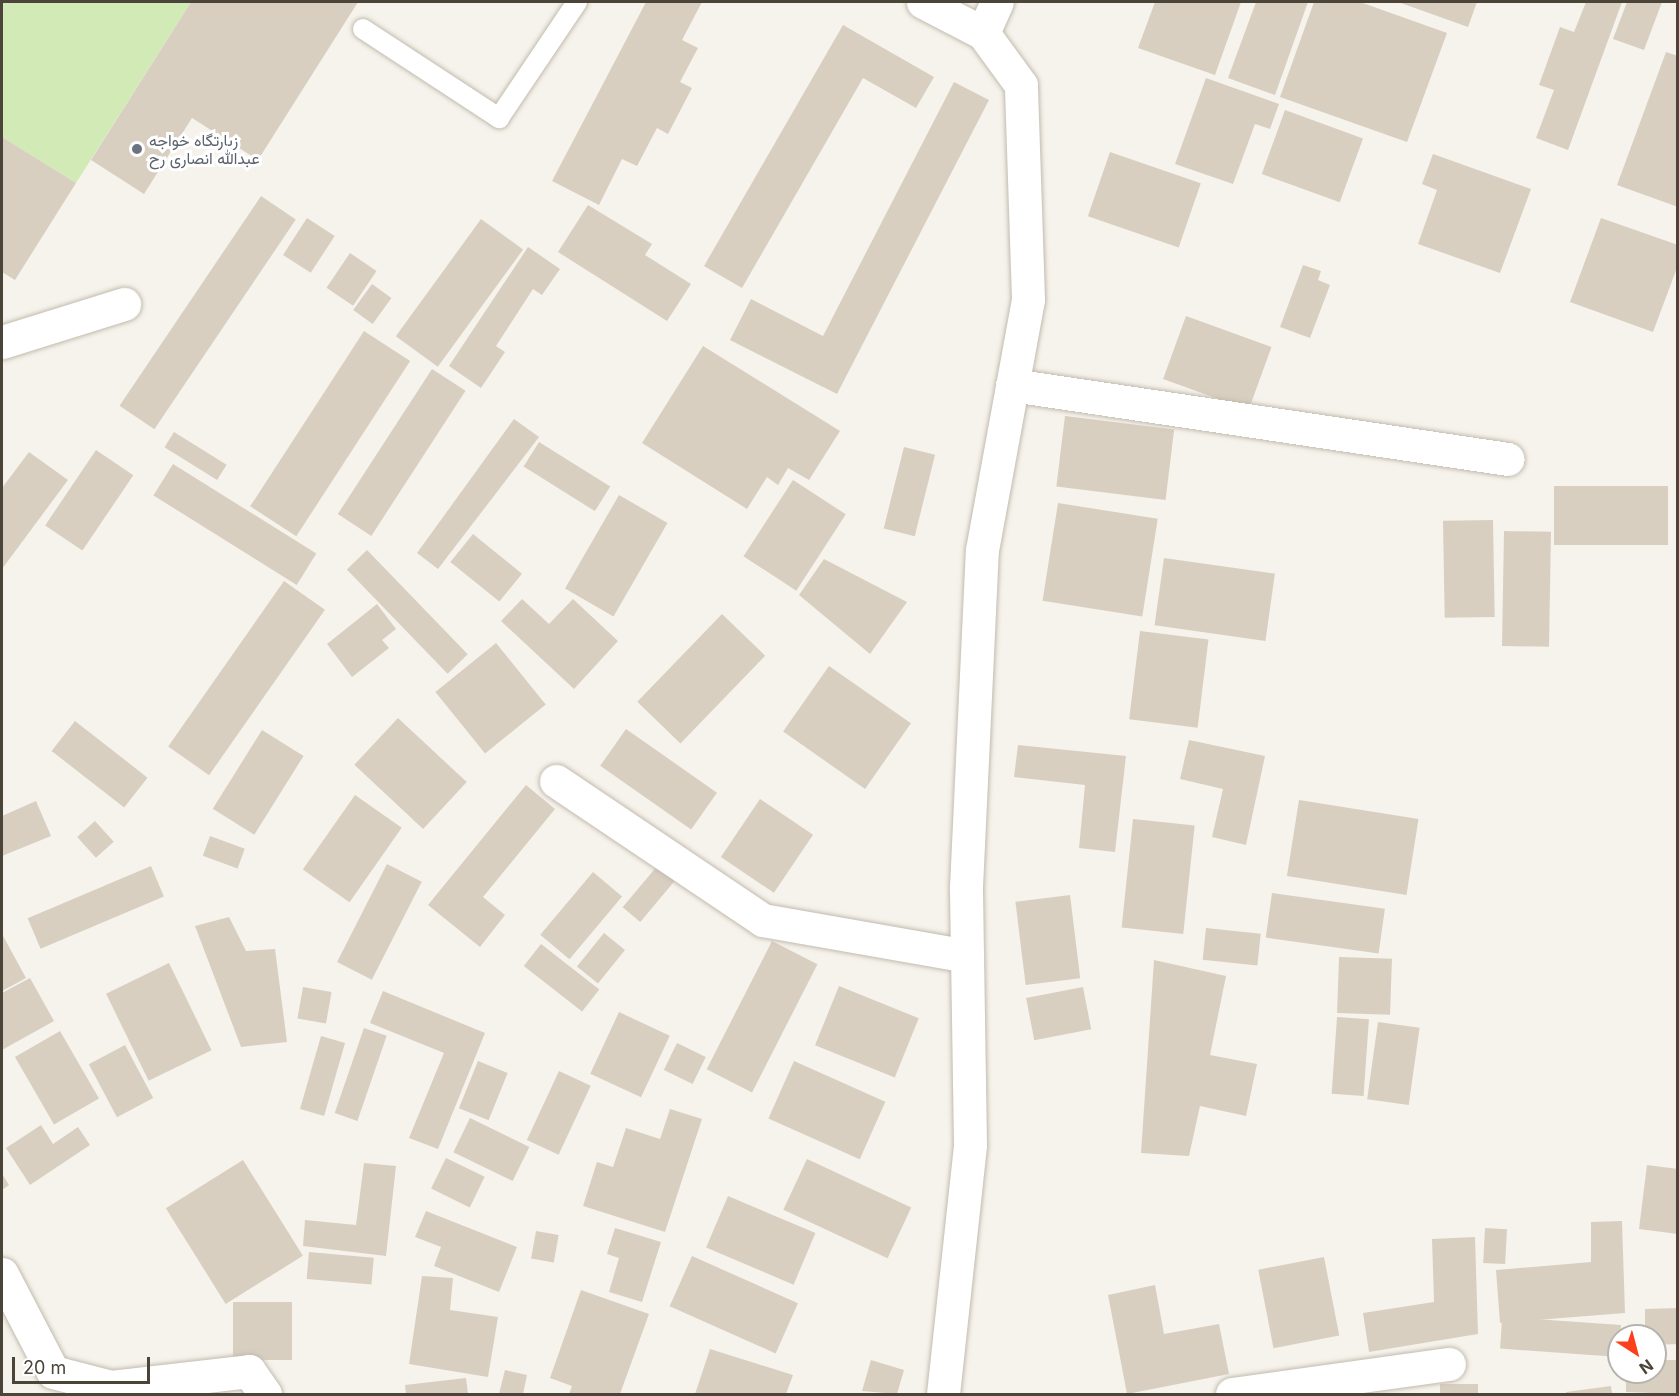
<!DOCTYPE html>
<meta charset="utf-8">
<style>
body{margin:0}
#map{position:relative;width:1679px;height:1396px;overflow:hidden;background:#f6f3ec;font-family:Inter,Vazirmatn,sans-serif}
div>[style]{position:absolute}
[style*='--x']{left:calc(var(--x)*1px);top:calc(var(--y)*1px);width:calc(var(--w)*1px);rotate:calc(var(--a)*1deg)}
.green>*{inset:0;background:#d2eab5}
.building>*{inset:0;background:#d8cfc1;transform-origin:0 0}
.roads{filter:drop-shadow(0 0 2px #c2bbae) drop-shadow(0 0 2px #c2bbae)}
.lane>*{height:20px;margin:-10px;padding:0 10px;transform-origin:10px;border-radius:10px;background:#fff}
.street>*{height:33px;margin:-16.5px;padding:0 16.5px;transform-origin:16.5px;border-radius:16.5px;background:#fff}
.dots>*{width:16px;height:16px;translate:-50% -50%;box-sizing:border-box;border:3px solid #fff;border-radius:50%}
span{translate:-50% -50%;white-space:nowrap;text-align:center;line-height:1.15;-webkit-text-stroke:6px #fff;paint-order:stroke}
.worship-label{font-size:16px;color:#5b616d}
.left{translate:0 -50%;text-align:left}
.frame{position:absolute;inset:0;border:3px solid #4b4439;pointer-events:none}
.north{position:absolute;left:1607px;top:1324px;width:60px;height:60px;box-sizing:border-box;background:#fff;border:2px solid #b7b4b0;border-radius:50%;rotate:144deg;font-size:16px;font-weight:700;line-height:24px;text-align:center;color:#4b4439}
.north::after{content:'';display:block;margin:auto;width:21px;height:27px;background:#fc3f1d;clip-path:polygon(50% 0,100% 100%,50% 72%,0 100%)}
.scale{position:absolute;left:12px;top:1357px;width:138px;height:27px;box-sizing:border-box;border:3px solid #4b4439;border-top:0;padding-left:8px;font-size:18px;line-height:21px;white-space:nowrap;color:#4b4439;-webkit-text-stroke:4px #fff;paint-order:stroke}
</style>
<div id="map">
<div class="green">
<i style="clip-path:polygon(2px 2px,191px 2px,76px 183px,2px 137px)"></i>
</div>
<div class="building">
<i style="clip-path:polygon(191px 2px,358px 2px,258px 160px,192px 118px,144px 194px,91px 160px)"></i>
<i style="clip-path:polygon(646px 2px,702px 2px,682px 40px,698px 48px,680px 82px,692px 88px,668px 134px,657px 128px,637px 166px,622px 159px,599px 205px,552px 181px)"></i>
<i style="clip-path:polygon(1155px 2px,1241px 2px,1215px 75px,1138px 48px)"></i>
<i style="clip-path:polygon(1256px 2px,1308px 2px,1275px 95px,1228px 78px)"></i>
<i style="clip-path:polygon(1314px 2px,1360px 2px,1447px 33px,1407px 142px,1280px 97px)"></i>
<i style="clip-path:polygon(1398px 2px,1477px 2px,1468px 27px)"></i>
<i style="clip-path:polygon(1586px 2px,1622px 2px,1568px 150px,1536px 138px,1554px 90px,1539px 85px,1560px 27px,1574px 32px)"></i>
<i style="clip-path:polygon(1627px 2px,1662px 2px,1644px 50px,1613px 39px)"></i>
<i style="clip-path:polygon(843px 25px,934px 77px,916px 108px,863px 78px,742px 288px,704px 266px)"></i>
<i style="clip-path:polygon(1666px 52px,1678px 56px,1678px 207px,1617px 185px)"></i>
<i style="clip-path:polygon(1206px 78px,1279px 104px,1270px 129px,1255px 124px,1233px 184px,1175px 164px)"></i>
<i style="clip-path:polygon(954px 82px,989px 100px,837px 394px,730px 340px,751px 299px,823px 336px)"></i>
<i style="left:1285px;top:110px;width:83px;height:68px;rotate:20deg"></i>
<i style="clip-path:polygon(2px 137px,76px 183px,15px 280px,2px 272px)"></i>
<i style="left:1110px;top:152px;width:96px;height:68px;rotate:19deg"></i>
<i style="clip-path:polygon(1433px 154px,1531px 189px,1500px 273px,1418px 244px,1437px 190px,1422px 184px)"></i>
<i style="left:261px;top:196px;width:42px;height:253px;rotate:34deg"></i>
<i style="clip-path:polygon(588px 205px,652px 244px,645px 255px,691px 284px,667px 321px,558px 252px)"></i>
<i style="left:307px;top:218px;width:33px;height:44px;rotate:33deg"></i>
<i style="clip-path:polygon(1601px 218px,1678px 245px,1678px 265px,1653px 332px,1570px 302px)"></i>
<i style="left:481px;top:219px;width:52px;height:145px;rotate:36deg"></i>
<i style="clip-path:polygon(528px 247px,560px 269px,542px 295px,533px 289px,496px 346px,505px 352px,481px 388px,449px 366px)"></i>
<i style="left:350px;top:253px;width:32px;height:42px;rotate:34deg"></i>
<i style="clip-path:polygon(1303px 265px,1321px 271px,1318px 280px,1330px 285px,1310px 338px,1280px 327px)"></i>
<i style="left:372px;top:284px;width:24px;height:32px;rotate:36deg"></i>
<i style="left:1186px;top:316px;width:91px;height:67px;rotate:20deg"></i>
<i style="left:364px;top:331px;width:55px;height:209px;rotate:33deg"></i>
<i style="clip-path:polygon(703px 346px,840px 431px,809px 480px,788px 468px,778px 485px,767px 477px,747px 509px,642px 443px)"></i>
<i style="left:432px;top:369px;width:40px;height:173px;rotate:33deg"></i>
<i style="left:1065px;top:416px;width:110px;height:71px;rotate:7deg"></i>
<i style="clip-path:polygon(514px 419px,539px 437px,438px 569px,417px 553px)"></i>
<i style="left:174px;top:432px;width:62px;height:18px;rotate:32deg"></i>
<i style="left:539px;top:442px;width:84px;height:29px;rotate:32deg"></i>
<i style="left:904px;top:447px;width:32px;height:84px;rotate:14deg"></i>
<i style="left:96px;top:450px;width:45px;height:91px;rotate:34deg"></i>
<i style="clip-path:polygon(29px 452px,68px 480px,2px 569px,2px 488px)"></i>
<i style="left:173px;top:464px;width:169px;height:37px;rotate:32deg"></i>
<i style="left:793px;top:480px;width:63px;height:91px;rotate:33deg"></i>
<i style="left:1668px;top:486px;width:59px;height:114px;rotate:90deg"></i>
<i style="left:619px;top:495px;width:56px;height:108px;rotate:30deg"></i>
<i style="left:1058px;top:503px;width:101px;height:99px;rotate:9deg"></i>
<i style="left:1493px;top:520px;width:97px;height:50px;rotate:89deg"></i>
<i style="left:1504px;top:531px;width:47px;height:115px;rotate:1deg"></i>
<i style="left:473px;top:534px;width:63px;height:36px;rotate:39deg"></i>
<i style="left:367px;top:550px;width:145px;height:28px;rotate:46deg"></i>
<i style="left:1164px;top:558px;width:112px;height:68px;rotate:8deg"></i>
<i style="clip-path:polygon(824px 559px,907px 602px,870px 654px,799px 595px)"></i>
<i style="left:284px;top:581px;width:50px;height:202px;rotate:35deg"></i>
<i style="clip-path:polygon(522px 599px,549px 624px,573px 599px,618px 641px,574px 689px,501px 621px)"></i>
<i style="clip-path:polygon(377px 604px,396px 629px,382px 640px,389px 648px,352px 677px,327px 644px)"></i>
<i style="left:722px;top:614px;width:60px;height:122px;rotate:44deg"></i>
<i style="left:1140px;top:631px;width:69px;height:89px;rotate:7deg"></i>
<i style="left:496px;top:643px;width:79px;height:78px;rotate:51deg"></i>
<i style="left:829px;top:666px;width:100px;height:80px;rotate:35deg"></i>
<i style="left:398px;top:718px;width:94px;height:64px;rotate:43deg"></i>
<i style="left:75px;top:721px;width:92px;height:38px;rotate:38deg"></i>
<i style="left:626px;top:729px;width:111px;height:45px;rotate:35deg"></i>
<i style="left:262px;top:730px;width:49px;height:93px;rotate:32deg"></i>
<i style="clip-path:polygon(1189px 740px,1265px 756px,1246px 845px,1212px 837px,1223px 789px,1180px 779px)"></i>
<i style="clip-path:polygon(1018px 745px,1126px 756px,1115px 852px,1079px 848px,1085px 785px,1014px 777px)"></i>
<i style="clip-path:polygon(526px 785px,555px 809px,483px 897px,505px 915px,480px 947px,428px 905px)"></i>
<i style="left:355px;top:795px;width:57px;height:91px;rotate:35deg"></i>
<i style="left:760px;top:799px;width:64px;height:70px;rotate:34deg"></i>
<i style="left:1299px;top:800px;width:121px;height:77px;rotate:9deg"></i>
<i style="clip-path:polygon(36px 801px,51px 836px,2px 856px,2px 816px)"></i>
<i style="left:1133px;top:819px;width:62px;height:109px;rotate:6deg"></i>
<i style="left:95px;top:821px;width:28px;height:24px;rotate:48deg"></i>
<i style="left:210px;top:836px;width:37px;height:21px;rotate:20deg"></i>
<i style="left:387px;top:864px;width:39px;height:110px;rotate:27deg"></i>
<i style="left:658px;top:865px;width:23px;height:55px;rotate:40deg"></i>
<i style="left:151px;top:866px;width:33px;height:134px;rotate:67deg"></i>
<i style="left:593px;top:872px;width:38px;height:82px;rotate:40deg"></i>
<i style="left:1272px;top:893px;width:114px;height:45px;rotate:8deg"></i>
<i style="left:1070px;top:895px;width:84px;height:55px;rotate:83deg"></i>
<i style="clip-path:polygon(229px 917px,246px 951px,275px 949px,287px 1042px,241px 1047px,195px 926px)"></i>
<i style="left:1206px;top:928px;width:55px;height:32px;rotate:6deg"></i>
<i style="left:604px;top:933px;width:27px;height:43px;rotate:39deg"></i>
<i style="clip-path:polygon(2px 934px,26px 978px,2px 991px)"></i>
<i style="left:772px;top:941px;width:51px;height:144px;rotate:27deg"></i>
<i style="left:541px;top:944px;width:74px;height:28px;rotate:38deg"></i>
<i style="left:1339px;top:957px;width:53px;height:56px;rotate:2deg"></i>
<i style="clip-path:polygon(1154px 960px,1226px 976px,1210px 1055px,1257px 1064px,1246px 1116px,1200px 1106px,1189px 1156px,1141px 1153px)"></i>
<i style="left:169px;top:963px;width:97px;height:70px;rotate:64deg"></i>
<i style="clip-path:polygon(30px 978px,54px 1021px,2px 1050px,2px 993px)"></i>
<i style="left:839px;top:986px;width:86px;height:64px;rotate:22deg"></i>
<i style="left:303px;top:987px;width:29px;height:32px;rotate:10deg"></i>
<i style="left:1083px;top:987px;width:43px;height:58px;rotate:79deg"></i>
<i style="clip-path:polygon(383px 991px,485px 1033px,438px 1149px,409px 1138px,444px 1053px,370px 1023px)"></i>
<i style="left:619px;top:1012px;width:56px;height:68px;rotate:25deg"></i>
<i style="left:1337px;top:1017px;width:32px;height:77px;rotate:4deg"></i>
<i style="left:1378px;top:1022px;width:42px;height:78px;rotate:8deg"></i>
<i style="left:364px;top:1028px;width:24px;height:90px;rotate:19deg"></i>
<i style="left:60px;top:1031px;width:78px;height:52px;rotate:60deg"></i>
<i style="left:321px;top:1036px;width:25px;height:76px;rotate:16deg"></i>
<i style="left:677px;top:1043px;width:32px;height:30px;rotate:26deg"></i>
<i style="left:125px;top:1045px;width:60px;height:41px;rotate:62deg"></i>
<i style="left:478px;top:1061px;width:32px;height:51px;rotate:22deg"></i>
<i style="left:794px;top:1061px;width:100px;height:63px;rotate:24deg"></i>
<i style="left:559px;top:1071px;width:35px;height:76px;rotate:25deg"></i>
<i style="clip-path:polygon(670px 1109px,702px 1119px,665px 1232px,583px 1206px,597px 1162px,613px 1167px,626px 1128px,660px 1139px)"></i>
<i style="left:470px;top:1118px;width:66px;height:38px;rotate:26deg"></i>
<i style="clip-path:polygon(41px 1125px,53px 1144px,78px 1127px,90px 1145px,30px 1185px,6px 1148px)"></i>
<i style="left:446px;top:1158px;width:43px;height:34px;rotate:26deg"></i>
<i style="left:807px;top:1159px;width:115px;height:56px;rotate:25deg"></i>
<i style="left:243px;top:1160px;width:113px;height:91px;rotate:58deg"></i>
<i style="clip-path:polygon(364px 1163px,396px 1166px,386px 1256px,303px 1246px,305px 1220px,356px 1225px)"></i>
<i style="clip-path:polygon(1647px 1165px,1678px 1169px,1678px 1234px,1639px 1229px)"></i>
<i style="clip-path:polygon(2px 1174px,9px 1185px,2px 1190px)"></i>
<i style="left:728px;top:1196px;width:95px;height:56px;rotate:23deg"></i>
<i style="clip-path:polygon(426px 1211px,517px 1247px,499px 1292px,434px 1266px,441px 1247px,415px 1237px)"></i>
<i style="clip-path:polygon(1622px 1221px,1625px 1313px,1500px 1323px,1496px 1270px,1591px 1262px,1591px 1222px)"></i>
<i style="clip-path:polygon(615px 1228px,661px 1242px,642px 1302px,609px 1292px,619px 1258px,607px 1254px)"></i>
<i style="left:1485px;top:1228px;width:22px;height:35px;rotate:3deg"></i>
<i style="left:536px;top:1231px;width:23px;height:28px;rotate:10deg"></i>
<i style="clip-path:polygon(1475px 1237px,1478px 1334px,1369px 1352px,1363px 1313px,1434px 1302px,1432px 1239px)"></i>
<i style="left:309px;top:1252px;width:65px;height:27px;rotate:5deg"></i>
<i style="left:692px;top:1256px;width:116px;height:55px;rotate:24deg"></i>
<i style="left:1324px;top:1257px;width:80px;height:67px;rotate:79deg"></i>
<i style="clip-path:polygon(422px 1276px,453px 1278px,450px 1310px,498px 1317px,488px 1377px,409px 1364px)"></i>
<i style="clip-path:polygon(1155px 1285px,1164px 1334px,1219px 1324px,1229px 1374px,1127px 1394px,1108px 1295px)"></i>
<i style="clip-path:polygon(581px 1290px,649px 1314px,620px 1394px,569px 1394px,572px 1386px,550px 1378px)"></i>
<i style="left:233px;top:1302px;width:59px;height:58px"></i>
<i style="clip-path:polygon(1678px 1308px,1678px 1344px,1655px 1345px,1655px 1336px,1645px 1336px,1645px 1309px)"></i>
<i style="left:1621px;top:1325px;width:32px;height:119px;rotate:94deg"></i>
<i style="clip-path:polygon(710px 1349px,793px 1375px,786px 1394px,695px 1394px)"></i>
<i style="clip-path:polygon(871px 1360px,904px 1370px,897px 1394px,862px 1391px)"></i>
<i style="clip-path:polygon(1655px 1360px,1678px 1360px,1678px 1394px,1626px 1392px,1626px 1372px,1655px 1372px)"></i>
<i style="clip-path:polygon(505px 1370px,527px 1375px,523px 1394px,499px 1394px)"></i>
<i style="clip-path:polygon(466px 1378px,468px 1394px,406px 1394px,405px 1385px)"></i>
<i style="left:1440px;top:1384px;width:38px;height:10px"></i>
<i style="clip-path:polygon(1611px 1386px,1612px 1394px,1566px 1394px,1566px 1392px)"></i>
</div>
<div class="roads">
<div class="lane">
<i style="--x:363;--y:29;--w:163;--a:33.2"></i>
<i style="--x:499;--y:118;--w:140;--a:-56.1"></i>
</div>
<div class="street">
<i style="--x:923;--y:2;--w:68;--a:27.3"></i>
<i style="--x:2;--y:342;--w:128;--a:-17.3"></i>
<i style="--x:1012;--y:385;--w:501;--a:8.49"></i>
<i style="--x:556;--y:781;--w:249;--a:33.9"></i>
<i style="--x:763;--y:920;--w:207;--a:10"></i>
<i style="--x:2;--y:1274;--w:110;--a:62.5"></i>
<i style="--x:53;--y:1372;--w:60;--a:14.5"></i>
<i style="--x:111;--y:1387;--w:139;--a:-6.6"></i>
<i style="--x:249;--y:1371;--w:28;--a:55"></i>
<i style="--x:943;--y:1394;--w:250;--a:-83.8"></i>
<i style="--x:970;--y:1145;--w:258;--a:-90.9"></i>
<i style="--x:966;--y:887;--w:337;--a:-87.3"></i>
<i style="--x:982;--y:550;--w:255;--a:-79.6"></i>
<i style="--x:1028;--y:299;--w:214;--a:-91.9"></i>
<i style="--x:1021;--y:85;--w:64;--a:-126.2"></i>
<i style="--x:983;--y:33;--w:34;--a:-66"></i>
<i style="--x:1232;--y:1394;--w:219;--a:-7.9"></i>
</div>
</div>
<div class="dots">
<i style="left:137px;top:149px;background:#6b7280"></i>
</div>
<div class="worship-label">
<span class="left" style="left:149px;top:149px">زیارتگاه خواجه<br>عبدالله انصاری رح</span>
</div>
<div class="frame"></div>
<div class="north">N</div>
<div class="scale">20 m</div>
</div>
